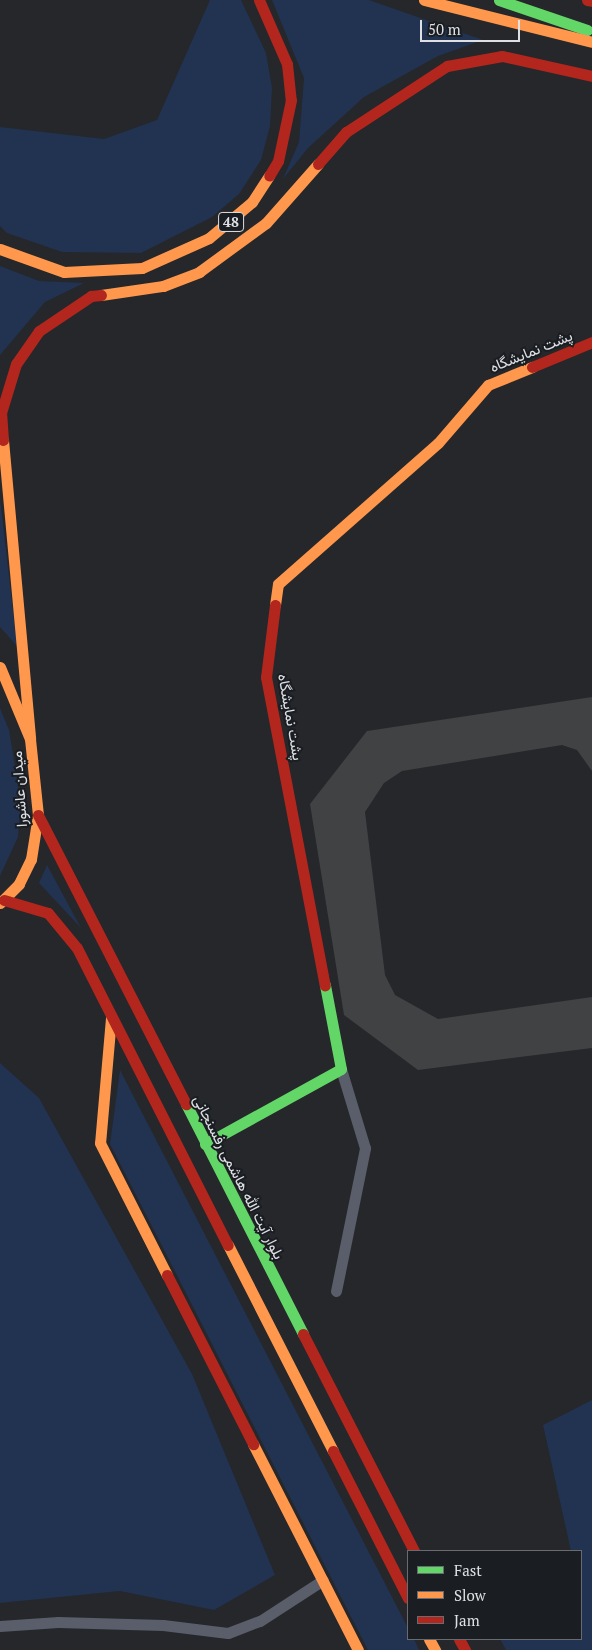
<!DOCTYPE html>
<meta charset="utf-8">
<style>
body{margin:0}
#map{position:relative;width:592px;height:1650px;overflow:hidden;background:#25272a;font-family:"PT Serif",Vazirmatn,serif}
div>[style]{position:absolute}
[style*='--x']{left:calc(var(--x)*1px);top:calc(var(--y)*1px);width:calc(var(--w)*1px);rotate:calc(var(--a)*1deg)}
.green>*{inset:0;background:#223251}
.building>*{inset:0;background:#404243}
.street>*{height:11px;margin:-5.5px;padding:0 5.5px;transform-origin:5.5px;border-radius:5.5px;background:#595e6a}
.fast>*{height:11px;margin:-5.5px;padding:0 5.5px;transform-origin:5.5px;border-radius:5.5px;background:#63d668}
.slow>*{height:11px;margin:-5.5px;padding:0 5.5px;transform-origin:5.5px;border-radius:5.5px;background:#ff974d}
.jam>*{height:11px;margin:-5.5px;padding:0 5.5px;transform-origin:5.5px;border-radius:5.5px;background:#b3261e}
span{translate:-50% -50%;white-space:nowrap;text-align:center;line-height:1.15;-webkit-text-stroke:4px #1a1d22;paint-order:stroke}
.shield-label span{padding:1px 4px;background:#1a1d22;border:1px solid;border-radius:4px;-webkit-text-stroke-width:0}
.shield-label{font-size:14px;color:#dee0e3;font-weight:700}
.street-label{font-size:15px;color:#dee0e3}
.legend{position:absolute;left:407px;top:1550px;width:175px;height:90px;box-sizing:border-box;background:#1a1d22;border:1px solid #686b6f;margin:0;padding:6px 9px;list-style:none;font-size:15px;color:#dee0e3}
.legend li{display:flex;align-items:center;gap:10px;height:25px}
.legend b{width:25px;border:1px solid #686b6f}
.scale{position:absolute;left:420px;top:20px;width:100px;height:22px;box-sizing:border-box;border:2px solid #dee0e3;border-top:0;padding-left:6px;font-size:15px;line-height:18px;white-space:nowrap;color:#dee0e3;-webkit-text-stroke:4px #1a1d22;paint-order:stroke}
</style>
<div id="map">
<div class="green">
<i style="clip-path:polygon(210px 0,241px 0,266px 53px,272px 88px,270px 126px,261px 160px,239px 194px,212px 217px,141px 253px,62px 252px,7px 233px,0 226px,0 127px,104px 139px,157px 120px)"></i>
<i style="clip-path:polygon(272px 0,369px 0,483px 40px,438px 56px,364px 97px,308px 148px,283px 179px,299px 142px,304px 78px)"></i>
<i style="clip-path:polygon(0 266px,39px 281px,84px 283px,45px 302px,0 355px)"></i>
<i style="clip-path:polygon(0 498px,17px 646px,0 627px)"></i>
<i style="clip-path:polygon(0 708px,9px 730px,21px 802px,18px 837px,0 876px)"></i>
<i style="clip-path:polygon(47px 865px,81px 928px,39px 883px)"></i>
<i style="clip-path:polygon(0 1063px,39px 1098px,192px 1374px,275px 1575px,214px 1610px,120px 1591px,0 1603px)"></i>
<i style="clip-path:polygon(120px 1070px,408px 1628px,408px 1639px,414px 1639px,419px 1650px,368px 1650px,110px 1144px)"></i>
<i style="clip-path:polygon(592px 1400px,592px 1650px,506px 1650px,500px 1639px,581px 1639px,581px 1551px,571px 1551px,543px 1425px)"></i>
</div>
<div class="building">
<i style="clip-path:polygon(592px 697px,592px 771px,577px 750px,562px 745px,402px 771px,384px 783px,365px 812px,385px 975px,395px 995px,438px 1019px,592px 997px,592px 1048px,418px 1070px,344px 1015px,310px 804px,367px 731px)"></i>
</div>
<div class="street">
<i style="--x:336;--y:1291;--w:146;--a:-78.5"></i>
<i style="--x:365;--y:1148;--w:83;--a:-106.9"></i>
<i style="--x:0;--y:1626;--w:58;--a:-3.9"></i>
<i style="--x:58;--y:1622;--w:105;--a:1.6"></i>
<i style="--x:163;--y:1625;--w:65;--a:7"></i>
<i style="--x:228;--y:1633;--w:34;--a:-21"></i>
<i style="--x:260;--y:1621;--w:75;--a:-33.1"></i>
</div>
<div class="fast">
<i style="--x:499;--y:0;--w:93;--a:18.8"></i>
<i style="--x:186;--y:1104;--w:258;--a:63"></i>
<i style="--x:205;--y:1144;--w:155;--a:-28.9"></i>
<i style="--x:341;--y:1069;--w:86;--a:-100.8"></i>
</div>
<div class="slow">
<i style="--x:424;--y:0;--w:173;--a:14"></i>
<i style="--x:0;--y:249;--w:68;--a:19.8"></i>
<i style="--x:64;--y:272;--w:78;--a:-2.9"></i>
<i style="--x:142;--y:268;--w:73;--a:-24.1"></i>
<i style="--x:209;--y:238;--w:56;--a:-39.9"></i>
<i style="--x:252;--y:202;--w:31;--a:-57"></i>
<i style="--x:101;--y:295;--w:63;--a:-8.3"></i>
<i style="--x:163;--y:286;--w:39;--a:-21"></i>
<i style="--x:199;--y:272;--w:83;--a:-36.2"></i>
<i style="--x:266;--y:223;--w:79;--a:-48.6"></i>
<i style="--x:3;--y:440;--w:300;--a:84.8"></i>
<i style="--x:275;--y:605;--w:21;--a:-82"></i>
<i style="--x:278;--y:584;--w:213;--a:-41.4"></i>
<i style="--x:438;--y:443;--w:77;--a:-49.2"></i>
<i style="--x:488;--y:385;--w:48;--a:-22.2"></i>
<i style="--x:0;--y:667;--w:78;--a:67.4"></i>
<i style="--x:30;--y:739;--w:76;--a:84"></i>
<i style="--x:38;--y:815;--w:45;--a:99"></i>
<i style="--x:31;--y:859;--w:28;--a:116"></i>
<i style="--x:19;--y:884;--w:27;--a:135"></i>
<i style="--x:111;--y:1018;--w:125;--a:95"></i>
<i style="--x:100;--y:1143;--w:148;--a:63.1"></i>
<i style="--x:228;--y:1245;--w:231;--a:63"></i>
<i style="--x:253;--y:1444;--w:231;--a:63"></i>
<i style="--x:429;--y:1639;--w:13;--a:61"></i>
</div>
<div class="jam">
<i style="--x:259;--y:0;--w:70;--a:66.4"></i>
<i style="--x:287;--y:64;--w:36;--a:84"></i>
<i style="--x:291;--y:100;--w:62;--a:102"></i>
<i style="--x:278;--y:161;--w:17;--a:121"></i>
<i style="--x:587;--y:0;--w:5;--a:11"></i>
<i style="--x:318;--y:164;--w:43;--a:-48.8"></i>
<i style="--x:346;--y:132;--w:121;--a:-33.2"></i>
<i style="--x:447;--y:66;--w:56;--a:-10.3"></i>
<i style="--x:502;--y:56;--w:92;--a:12.5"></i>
<i style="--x:532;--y:367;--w:65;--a:-22.6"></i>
<i style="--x:3;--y:440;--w:27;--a:-94"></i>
<i style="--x:1;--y:413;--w:51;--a:-73"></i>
<i style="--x:16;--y:364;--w:40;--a:-55.1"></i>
<i style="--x:39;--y:331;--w:63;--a:-33.9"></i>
<i style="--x:91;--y:296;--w:10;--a:-6"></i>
<i style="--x:275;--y:605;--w:73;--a:97.1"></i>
<i style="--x:266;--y:677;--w:314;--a:79.2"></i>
<i style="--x:38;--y:815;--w:325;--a:62.9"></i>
<i style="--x:4;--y:900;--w:46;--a:16.5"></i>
<i style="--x:48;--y:913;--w:45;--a:50.4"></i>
<i style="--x:77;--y:948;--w:333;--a:63.1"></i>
<i style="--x:167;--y:1275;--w:190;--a:63"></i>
<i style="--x:303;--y:1334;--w:244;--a:62.9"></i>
<i style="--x:333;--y:1451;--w:165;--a:63"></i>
<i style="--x:459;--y:1639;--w:13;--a:61"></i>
</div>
<div class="shield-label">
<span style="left:231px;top:222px">48</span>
</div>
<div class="street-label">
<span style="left:531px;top:351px;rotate:-22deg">پشت نمایشگاه</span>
<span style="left:291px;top:717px;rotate:80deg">پشت نمایشگاه</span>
<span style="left:19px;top:789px;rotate:-94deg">میدان عاشورا</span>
<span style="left:239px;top:1177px;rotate:63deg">بلوار آیت الله هاشمی رفسنجانی</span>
</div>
<ul class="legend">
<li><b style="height:6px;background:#63d668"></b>Fast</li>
<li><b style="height:6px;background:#ff974d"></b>Slow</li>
<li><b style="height:6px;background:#b3261e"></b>Jam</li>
</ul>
<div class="scale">50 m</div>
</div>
